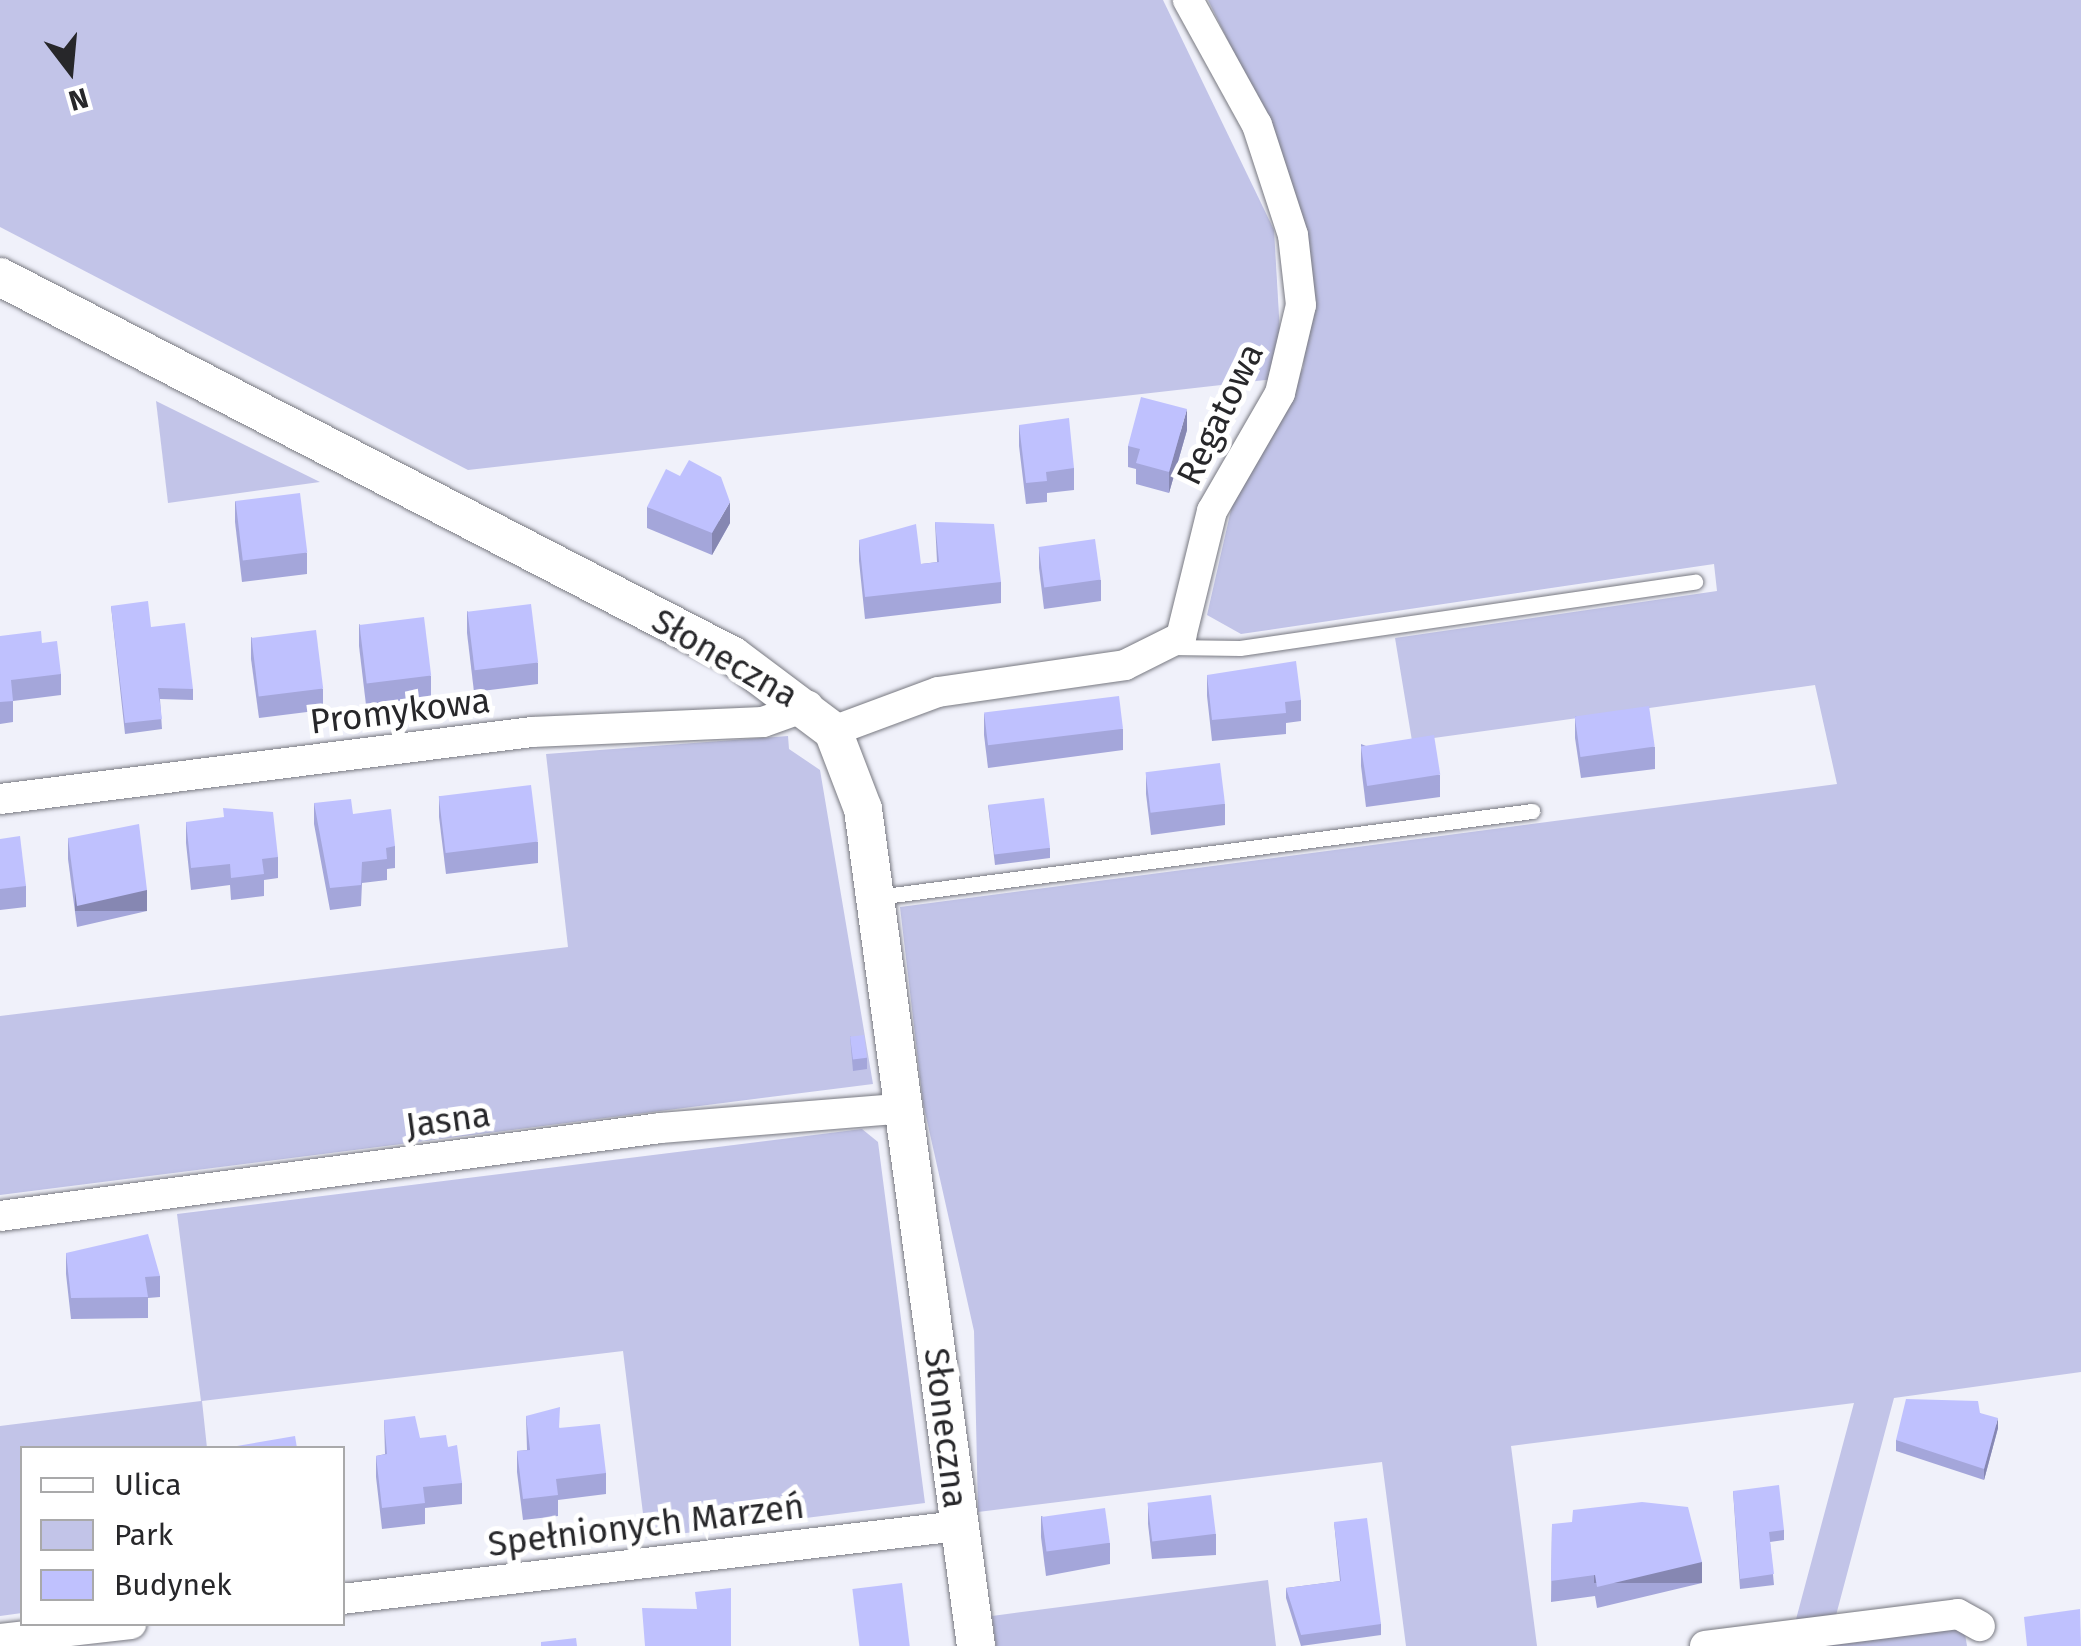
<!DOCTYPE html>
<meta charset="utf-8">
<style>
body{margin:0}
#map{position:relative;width:2081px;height:1646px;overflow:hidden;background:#f0f1fa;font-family:"Fira Sans",sans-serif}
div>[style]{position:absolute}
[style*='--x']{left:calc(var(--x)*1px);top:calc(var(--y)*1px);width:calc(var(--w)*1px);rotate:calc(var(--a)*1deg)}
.green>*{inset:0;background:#c2c4e8}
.roads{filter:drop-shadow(0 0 2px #787981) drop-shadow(0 0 2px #787981)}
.service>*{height:15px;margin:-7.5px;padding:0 7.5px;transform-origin:7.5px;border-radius:7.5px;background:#fff}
.minor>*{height:30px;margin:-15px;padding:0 15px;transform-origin:15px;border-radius:15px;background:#fff}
.tertiary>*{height:38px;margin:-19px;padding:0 19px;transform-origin:19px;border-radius:19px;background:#fff}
.wall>*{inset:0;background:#a4a6da}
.shaded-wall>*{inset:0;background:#8687b2;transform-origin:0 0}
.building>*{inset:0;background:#bfc1fe;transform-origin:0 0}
span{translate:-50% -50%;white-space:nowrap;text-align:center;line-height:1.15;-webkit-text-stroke:10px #fff;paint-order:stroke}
.street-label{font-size:35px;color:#27272a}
.legend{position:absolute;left:20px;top:1446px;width:325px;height:180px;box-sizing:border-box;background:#fff;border:2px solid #a9a9aa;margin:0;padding:12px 18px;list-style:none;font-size:30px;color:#27272a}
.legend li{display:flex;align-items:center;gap:20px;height:50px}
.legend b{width:50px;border:2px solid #a9a9aa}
.north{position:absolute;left:20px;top:20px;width:100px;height:100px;-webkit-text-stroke:8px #fff;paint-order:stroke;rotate:164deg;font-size:28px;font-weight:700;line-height:40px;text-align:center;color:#27272a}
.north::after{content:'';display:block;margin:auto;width:35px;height:45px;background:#27272a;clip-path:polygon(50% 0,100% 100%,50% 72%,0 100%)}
</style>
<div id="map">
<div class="green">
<i style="clip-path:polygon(0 0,1163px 0,1274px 230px,1281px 350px,1274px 379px,468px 470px,0 227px)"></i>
<i style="clip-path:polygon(1208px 0,2081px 0,2081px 1372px,1894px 1398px,1835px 1619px,1795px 1623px,1854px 1403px,1511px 1446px,1537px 1646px,1406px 1646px,1382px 1462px,978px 1512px,974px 1331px,923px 1103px,900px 907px,1837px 784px,1815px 685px,1412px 741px,1395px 638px,1717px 591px,1714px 564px,1241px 634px,1207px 615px,1238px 479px,1303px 368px,1307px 324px,1268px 122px)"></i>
<i style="clip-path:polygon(156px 401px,320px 482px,168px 503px)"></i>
<i style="clip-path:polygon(788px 736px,789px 749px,820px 770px,873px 1084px,0 1195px,0 1016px,568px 947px,546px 754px)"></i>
<i style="clip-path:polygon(862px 1129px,878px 1142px,925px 1503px,646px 1538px,623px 1351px,202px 1401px,207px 1448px,22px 1448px,22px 1613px,0 1616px,0 1426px,201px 1401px,177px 1214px)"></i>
<i style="clip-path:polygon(1268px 1580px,1276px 1646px,996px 1646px,992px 1616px)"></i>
<i style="clip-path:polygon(1964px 1628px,1967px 1646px,1826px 1646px)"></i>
</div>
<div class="roads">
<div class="service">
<i style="--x:1171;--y:647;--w:69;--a:0.8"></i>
<i style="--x:1240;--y:648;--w:460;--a:-8.3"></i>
<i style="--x:877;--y:897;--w:661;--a:-7.48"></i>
</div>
<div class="minor">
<i style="--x:833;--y:731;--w:112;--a:-20.4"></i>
<i style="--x:938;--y:692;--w:189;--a:-8.2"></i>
<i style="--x:1125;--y:665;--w:63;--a:-26.6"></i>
<i style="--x:1181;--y:637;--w:130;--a:-76.2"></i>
<i style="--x:1212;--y:511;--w:136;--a:-60"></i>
<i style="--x:1280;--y:393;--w:90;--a:-76.6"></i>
<i style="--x:1301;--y:305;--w:70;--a:-96.5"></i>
<i style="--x:1293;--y:235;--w:116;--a:-108.1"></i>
<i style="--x:1257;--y:125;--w:143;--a:-118.9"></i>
<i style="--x:0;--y:799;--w:536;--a:-7.18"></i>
<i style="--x:532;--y:732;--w:231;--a:-2.5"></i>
<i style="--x:763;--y:722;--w:48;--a:-19.6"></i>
<i style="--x:0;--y:1216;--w:666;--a:-7.59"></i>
<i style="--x:660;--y:1128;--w:248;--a:-4.6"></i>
<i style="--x:342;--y:1599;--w:620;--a:-6.76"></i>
<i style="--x:0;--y:1639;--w:132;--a:-6.5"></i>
<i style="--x:1705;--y:1646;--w:255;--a:-7.2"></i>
<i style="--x:1958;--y:1614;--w:25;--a:29"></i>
</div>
<div class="tertiary">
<i style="--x:0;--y:277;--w:825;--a:27.34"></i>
<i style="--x:733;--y:656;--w:125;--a:36.9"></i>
<i style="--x:833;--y:731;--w:84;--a:69"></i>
<i style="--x:863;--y:809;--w:845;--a:82.31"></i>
</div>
</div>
<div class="wall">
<i style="clip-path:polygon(1019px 425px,1074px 468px,1074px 490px,1047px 493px,1047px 502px,1026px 504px,1019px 446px)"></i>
<i style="clip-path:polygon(1187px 430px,1169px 493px,1136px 484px,1136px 469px,1128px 467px,1128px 446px)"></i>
<i style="clip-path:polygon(235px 501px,307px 553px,307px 574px,242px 582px,235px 522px)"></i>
<i style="clip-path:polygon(647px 507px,730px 523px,712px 555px,647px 528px)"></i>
<i style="clip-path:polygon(935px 522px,1001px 582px,1001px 603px,865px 619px,859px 561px,859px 540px,921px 564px,937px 562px)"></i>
<i style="clip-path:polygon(1039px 547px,1101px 580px,1101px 601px,1044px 609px,1039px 568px)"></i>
<i style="clip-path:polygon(111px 606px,193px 689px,193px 700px,160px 699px,162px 729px,125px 734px)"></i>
<i style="clip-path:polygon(467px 611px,538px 663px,538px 684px,474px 692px,467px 633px)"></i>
<i style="clip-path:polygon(359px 624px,431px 676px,431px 697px,366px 705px,359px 646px)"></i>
<i style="clip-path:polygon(0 636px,42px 643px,61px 674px,61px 695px,13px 701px,13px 722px,0 724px)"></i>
<i style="clip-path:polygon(251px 637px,323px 689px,323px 710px,259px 718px,251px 659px)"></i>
<i style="clip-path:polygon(1207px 675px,1301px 700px,1301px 721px,1286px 723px,1286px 734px,1212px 741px,1207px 696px)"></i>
<i style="clip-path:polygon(984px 714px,1123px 729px,1123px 750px,988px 768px,984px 735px)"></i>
<i style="clip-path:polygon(1575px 716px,1655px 747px,1655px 769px,1581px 778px,1575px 738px)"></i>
<i style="clip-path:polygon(1361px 744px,1440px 775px,1440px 797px,1366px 807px,1361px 766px)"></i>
<i style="clip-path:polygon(1146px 773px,1225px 804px,1225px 825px,1151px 835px,1146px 794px)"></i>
<i style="clip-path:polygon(439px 796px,538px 842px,538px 863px,446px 874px,439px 817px)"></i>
<i style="clip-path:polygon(314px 803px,353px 814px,395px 846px,395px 868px,387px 869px,387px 880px,362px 883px,361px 906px,330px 910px,314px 824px)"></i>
<i style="clip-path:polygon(988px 805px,1050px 848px,1050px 858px,995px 865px)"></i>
<i style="clip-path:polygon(186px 822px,278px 857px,278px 878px,264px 880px,264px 896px,231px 900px,230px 885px,191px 890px,186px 843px)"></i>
<i style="clip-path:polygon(68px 838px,147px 911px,77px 927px,68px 859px)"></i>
<i style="clip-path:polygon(0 839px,26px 886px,26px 907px,0 910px)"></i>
<i style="clip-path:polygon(850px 1036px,867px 1058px,867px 1069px,853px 1071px)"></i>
<i style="clip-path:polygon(66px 1253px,160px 1276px,160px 1297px,148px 1298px,148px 1318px,71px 1319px,66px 1274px)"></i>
<i style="clip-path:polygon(1980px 1413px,1998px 1428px,1984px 1480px,1896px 1451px,1896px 1440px)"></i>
<i style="clip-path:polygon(526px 1416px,560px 1428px,606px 1473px,606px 1494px,558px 1500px,558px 1516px,523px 1520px,517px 1472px,517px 1451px,527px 1450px)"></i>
<i style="clip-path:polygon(384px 1420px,420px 1438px,448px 1447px,462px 1483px,462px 1504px,425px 1508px,425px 1524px,382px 1529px,376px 1477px,376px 1456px,385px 1454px)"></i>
<i style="clip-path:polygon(1733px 1491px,1784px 1530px,1784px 1540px,1770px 1542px,1774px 1585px,1740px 1589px)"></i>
<i style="clip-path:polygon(1148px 1503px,1216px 1534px,1216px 1555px,1152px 1559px,1148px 1524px)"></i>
<i style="clip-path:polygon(1041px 1516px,1110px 1543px,1110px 1564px,1046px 1576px,1041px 1537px)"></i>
<i style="clip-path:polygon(1334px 1522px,1381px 1624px,1381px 1635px,1301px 1646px,1286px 1598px,1286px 1588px,1340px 1581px)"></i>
<i style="clip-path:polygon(1552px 1524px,1702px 1583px,1597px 1608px,1595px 1596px,1551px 1602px)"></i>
</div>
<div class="shaded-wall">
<i style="clip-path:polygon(1187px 409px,1187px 430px,1169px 493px,1169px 472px)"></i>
<i style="clip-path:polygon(730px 502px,730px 523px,712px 555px,712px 533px)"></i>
<i style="left:147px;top:890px;width:21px;height:72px;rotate:90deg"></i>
<i style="clip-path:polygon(1998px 1418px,1998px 1428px,1984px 1480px,1984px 1469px)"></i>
<i style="left:1702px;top:1562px;width:21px;height:108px;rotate:90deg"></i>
</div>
<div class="building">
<i style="clip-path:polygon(1141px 397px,1187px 409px,1169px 472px,1136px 463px,1140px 449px,1128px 446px)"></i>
<i style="clip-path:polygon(1069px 418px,1074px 468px,1046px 472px,1047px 481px,1026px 483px,1019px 425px)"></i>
<i style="clip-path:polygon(689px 460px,721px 477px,730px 502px,712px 533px,647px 507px,666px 469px,680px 476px)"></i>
<i style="left:300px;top:493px;width:60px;height:65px;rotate:83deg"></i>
<i style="clip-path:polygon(935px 522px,994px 524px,1001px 582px,865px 597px,859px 540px,916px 524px,921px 564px,939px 562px)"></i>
<i style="left:1095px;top:539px;width:41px;height:57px;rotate:82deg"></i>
<i style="clip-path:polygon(148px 601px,151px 627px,185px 623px,193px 689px,158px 688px,162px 719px,125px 723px,111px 606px)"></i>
<i style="left:531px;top:604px;width:59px;height:64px;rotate:83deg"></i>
<i style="left:424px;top:617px;width:59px;height:65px;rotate:83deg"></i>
<i style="left:316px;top:630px;width:59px;height:65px;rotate:83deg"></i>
<i style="clip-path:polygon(41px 631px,42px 643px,57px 641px,61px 674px,11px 680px,13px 701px,0 702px,0 636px)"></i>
<i style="clip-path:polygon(1296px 661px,1301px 700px,1285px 702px,1286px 713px,1212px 720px,1207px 675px)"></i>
<i style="left:1119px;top:696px;width:33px;height:136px;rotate:83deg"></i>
<i style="left:1649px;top:706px;width:41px;height:75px;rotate:82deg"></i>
<i style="left:1434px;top:735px;width:40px;height:74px;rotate:81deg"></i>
<i style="left:1220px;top:763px;width:41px;height:75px;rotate:83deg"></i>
<i style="left:531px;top:785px;width:57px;height:93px;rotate:83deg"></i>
<i style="left:1044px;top:798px;width:50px;height:56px;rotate:83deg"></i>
<i style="clip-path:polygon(351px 799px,353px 814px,391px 809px,395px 846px,386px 848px,387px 859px,362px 862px,361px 885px,330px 888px,314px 803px)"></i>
<i style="clip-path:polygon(223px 808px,273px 812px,278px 857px,262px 859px,264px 874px,231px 878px,230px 864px,191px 868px,186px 822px,224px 817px)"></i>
<i style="clip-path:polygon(139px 824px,147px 890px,77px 906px,68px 838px)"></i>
<i style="clip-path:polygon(20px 836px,26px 886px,0 889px,0 839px)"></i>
<i style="left:864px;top:1035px;width:23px;height:14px;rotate:83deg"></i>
<i style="clip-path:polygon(148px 1234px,160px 1276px,145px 1277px,148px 1297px,71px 1298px,66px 1253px)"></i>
<i style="clip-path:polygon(1906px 1399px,1978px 1401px,1980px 1413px,1998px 1418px,1984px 1469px,1896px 1440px)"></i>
<i style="clip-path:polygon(560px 1407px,559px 1428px,600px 1424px,606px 1473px,556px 1479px,558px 1495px,523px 1499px,517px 1451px,530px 1450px,526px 1416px)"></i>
<i style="clip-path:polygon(415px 1416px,420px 1438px,446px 1435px,448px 1447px,457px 1445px,462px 1483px,423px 1487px,425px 1503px,382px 1508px,376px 1456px,387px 1454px,384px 1420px)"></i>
<i style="clip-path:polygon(295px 1436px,297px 1448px,237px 1448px,237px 1446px)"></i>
<i style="clip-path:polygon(1779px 1485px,1784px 1530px,1769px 1532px,1774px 1574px,1740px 1579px,1733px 1491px)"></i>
<i style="left:1211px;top:1495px;width:39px;height:64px;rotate:83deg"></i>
<i style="clip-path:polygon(1642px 1502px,1688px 1507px,1702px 1562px,1597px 1587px,1595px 1575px,1551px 1581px,1552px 1524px,1572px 1522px,1573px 1510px)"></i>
<i style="left:1105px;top:1508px;width:35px;height:64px;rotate:82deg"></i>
<i style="clip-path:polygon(1367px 1518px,1381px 1624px,1301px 1635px,1286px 1588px,1341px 1581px,1334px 1522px)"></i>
<i style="left:902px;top:1583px;width:64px;height:50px;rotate:83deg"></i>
<i style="clip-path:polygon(731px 1588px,731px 1646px,645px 1646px,642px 1608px,697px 1609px,695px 1592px)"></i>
<i style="clip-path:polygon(2080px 1609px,2081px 1646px,2027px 1646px,2024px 1617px)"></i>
<i style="clip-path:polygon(576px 1638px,577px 1646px,541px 1646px,541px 1642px)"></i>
</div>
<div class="street-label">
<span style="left:1220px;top:414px;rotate:-64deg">Regatowa</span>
<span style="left:725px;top:658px;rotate:30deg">Słoneczna</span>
<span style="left:400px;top:711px;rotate:-7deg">Promykowa</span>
<span style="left:448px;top:1120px;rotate:-8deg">Jasna</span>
<span style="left:946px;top:1428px;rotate:83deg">Słoneczna</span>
<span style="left:646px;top:1525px;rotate:-7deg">Spełnionych Marzeń</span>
</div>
<ul class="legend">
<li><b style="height:12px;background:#fff"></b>Ulica</li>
<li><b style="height:28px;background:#c2c4e8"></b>Park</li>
<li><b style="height:28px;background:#bfc1fe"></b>Budynek</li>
</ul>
<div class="north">N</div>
</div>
